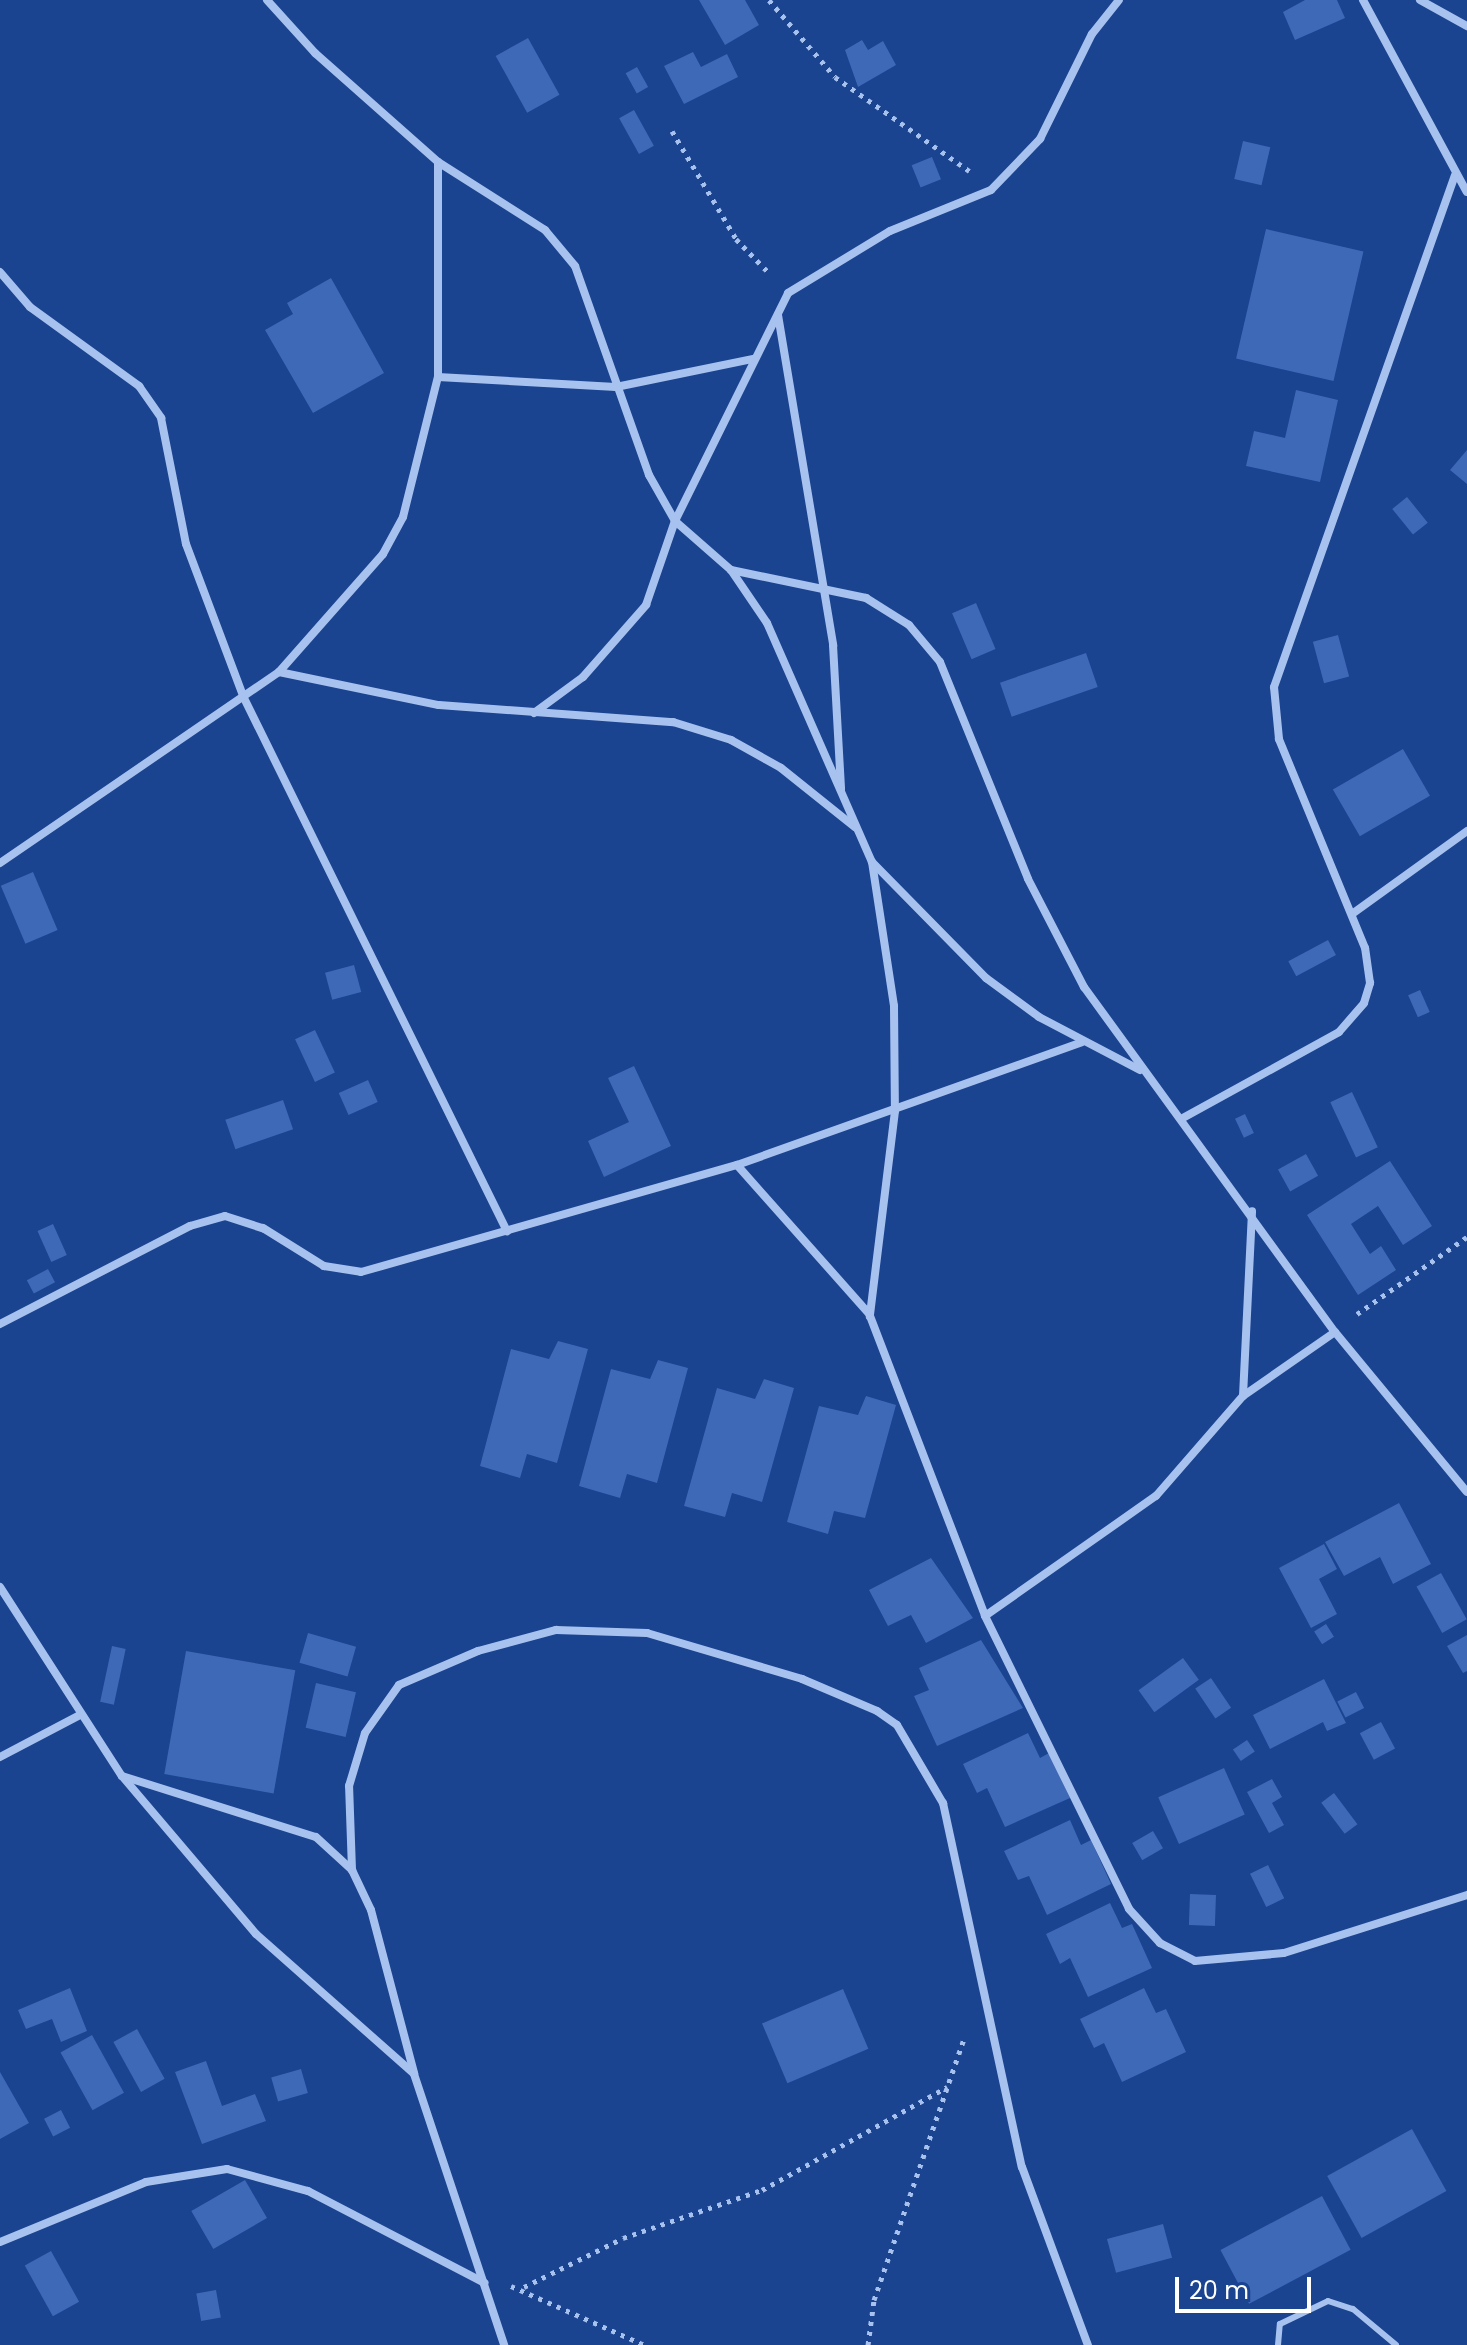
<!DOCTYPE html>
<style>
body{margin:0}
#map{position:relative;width:1467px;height:2345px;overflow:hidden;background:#1a4390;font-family:Poppins,sans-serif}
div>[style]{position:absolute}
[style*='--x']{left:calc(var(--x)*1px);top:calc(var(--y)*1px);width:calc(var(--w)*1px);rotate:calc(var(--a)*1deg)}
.building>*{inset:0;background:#3e69b6;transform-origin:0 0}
.path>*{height:5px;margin-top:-2.5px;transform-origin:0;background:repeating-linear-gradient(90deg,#a8c2ef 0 4px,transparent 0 10px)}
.lane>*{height:6px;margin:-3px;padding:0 3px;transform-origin:3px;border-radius:3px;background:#a8c2ef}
.street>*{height:8px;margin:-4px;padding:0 4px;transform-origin:4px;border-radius:4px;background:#a8c2ef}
span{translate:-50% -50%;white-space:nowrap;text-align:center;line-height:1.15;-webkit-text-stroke:6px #1a4390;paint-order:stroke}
.scale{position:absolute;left:1175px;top:2277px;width:136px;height:36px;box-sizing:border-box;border:4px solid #fff;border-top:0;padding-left:10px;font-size:24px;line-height:28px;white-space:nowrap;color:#fff;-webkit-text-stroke:6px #1a4390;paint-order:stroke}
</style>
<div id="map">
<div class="building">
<i style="clip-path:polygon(699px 0,745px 0,759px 25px,725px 45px)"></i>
<i style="clip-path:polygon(1337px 0,1345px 18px,1295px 40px,1283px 12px,1305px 0)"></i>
<i style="left:528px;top:38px;width:65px;height:37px;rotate:61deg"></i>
<i style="clip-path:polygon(862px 40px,868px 50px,883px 41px,896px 65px,858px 87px,845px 50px)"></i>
<i style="clip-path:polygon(693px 52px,701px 67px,727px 54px,738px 77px,684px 104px,664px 66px)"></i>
<i style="left:637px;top:67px;width:23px;height:13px;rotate:61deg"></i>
<i style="left:634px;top:110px;width:41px;height:17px;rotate:61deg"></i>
<i style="left:1243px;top:141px;width:28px;height:39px;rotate:13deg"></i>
<i style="left:932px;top:157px;width:24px;height:22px;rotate:68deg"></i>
<i style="left:1266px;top:229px;width:100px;height:133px;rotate:13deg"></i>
<i style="clip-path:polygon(331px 278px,384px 373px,313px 413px,265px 330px,293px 314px,287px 303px)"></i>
<i style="clip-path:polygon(1296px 390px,1338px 400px,1320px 482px,1246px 466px,1254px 431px,1285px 438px)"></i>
<i style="clip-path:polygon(1467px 450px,1467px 484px,1450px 470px)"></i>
<i style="left:1407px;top:497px;width:33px;height:19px;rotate:51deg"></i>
<i style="left:976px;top:603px;width:50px;height:26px;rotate:67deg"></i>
<i style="left:1338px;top:635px;width:43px;height:26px;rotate:75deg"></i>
<i style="left:1086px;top:653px;width:36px;height:91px;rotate:71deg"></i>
<i style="left:1403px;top:749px;width:54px;height:81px;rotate:60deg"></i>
<i style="left:33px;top:872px;width:63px;height:35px;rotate:67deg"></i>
<i style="left:1328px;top:940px;width:17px;height:45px;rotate:62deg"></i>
<i style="left:354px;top:965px;width:28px;height:30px;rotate:75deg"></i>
<i style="left:1420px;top:990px;width:24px;height:13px;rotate:66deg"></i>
<i style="left:315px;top:1030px;width:47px;height:22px;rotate:65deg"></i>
<i style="clip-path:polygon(634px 1066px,671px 1146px,604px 1177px,588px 1141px,629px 1122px,608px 1078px)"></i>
<i style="left:368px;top:1080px;width:24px;height:32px;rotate:66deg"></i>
<i style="left:1352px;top:1092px;width:61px;height:24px;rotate:65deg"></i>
<i style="left:283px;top:1100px;width:31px;height:61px;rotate:71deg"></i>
<i style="left:1245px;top:1114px;width:21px;height:11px;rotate:65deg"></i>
<i style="left:1306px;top:1154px;width:25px;height:32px;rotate:61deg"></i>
<i style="clip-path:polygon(1390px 1161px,1432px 1226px,1403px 1245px,1378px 1206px,1351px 1224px,1370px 1254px,1381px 1246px,1396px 1270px,1358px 1295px,1307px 1215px)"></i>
<i style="left:53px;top:1224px;width:34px;height:17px;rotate:66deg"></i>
<i style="left:48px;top:1269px;width:15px;height:24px;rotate:62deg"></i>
<i style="clip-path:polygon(558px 1341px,588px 1349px,557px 1463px,527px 1454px,520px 1478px,480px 1466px,511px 1349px,549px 1359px)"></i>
<i style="clip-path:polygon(658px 1360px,688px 1368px,657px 1483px,627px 1474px,620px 1498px,579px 1486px,611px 1369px,650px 1379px)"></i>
<i style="clip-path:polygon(764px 1379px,794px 1388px,762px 1502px,732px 1493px,725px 1517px,684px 1506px,717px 1388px,755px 1399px)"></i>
<i style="clip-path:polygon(866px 1396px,896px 1405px,865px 1518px,834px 1511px,828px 1534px,787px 1522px,819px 1406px,858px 1415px)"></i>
<i style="clip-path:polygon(1399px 1503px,1431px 1564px,1393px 1584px,1380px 1557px,1344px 1576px,1325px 1542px)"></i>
<i style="clip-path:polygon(1324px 1544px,1337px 1569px,1319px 1579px,1337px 1614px,1311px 1628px,1279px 1568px)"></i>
<i style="clip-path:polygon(931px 1558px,973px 1618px,926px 1643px,911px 1615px,888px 1626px,869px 1590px)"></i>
<i style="left:1441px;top:1573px;width:53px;height:28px;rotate:61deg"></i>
<i style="left:1326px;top:1624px;width:15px;height:14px;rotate:58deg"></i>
<i style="left:308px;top:1633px;width:50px;height:31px;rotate:16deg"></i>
<i style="clip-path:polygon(1467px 1635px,1467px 1671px,1463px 1673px,1447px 1646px)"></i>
<i style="clip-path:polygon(981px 1640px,1023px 1708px,937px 1746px,914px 1696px,929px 1690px,919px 1668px)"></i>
<i style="left:112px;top:1646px;width:14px;height:57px;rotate:12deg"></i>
<i style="left:186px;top:1651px;width:111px;height:125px;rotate:10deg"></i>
<i style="left:1183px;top:1658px;width:27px;height:55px;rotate:54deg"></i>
<i style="left:1211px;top:1678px;width:36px;height:19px;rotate:56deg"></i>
<i style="clip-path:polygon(1324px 1679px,1346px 1723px,1327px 1731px,1323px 1722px,1270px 1749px,1253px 1715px)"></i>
<i style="left:316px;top:1683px;width:41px;height:46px;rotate:13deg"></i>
<i style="left:1356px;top:1692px;width:18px;height:21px;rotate:63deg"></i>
<i style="left:1381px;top:1722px;width:30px;height:24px;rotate:62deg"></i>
<i style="clip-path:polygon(1028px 1733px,1040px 1758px,1049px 1753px,1070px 1798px,1005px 1827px,987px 1788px,977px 1793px,963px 1764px)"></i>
<i style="left:1247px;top:1740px;width:14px;height:17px;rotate:56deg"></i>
<i style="left:1224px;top:1768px;width:51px;height:72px;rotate:66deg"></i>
<i style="clip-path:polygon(1272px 1779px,1282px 1797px,1272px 1803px,1284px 1825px,1269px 1833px,1247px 1792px)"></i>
<i style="left:1334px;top:1793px;width:39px;height:16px;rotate:53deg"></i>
<i style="clip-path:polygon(1070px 1820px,1081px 1845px,1091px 1840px,1111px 1884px,1047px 1915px,1029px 1876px,1018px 1880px,1004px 1851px)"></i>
<i style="left:1153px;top:1831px;width:20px;height:24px;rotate:60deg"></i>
<i style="left:1268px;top:1865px;width:37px;height:20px;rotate:64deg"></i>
<i style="left:1190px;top:1894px;width:26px;height:31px;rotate:2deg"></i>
<i style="clip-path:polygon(1110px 1903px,1122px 1928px,1132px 1924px,1152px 1968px,1088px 1997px,1070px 1958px,1060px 1964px,1046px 1934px)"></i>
<i style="clip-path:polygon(70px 1988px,87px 2031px,61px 2042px,52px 2019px,26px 2029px,18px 2010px)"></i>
<i style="clip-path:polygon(1144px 1988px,1156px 2013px,1166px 2009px,1186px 2052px,1122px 2082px,1104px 2043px,1094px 2048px,1080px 2019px)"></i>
<i style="left:843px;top:1989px;width:65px;height:88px;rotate:67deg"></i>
<i style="left:137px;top:2029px;width:57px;height:27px;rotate:61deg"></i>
<i style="left:92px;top:2035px;width:66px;height:36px;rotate:61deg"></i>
<i style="clip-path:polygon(206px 2061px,222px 2106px,255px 2094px,266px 2121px,202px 2144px,175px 2072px)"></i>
<i style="left:301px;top:2069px;width:25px;height:31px;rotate:74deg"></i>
<i style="clip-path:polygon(0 2072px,29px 2123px,0 2139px)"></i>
<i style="left:61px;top:2110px;width:20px;height:19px;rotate:63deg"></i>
<i style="left:1412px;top:2129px;width:71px;height:97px;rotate:61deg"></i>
<i style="left:245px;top:2180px;width:44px;height:62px;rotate:60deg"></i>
<i style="left:1322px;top:2196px;width:61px;height:115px;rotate:62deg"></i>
<i style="left:1163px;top:2224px;width:35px;height:58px;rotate:75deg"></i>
<i style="left:51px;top:2251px;width:58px;height:30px;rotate:61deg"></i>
<i style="left:216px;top:2290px;width:28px;height:20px;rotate:80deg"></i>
</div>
<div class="path">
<i style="--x:769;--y:0;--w:101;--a:49.4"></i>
<i style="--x:835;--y:77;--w:164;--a:35"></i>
<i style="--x:672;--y:131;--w:126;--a:59.3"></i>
<i style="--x:736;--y:239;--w:50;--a:45.8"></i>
<i style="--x:1357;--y:1314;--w:134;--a:-35"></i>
<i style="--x:511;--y:2286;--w:146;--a:23.8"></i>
<i style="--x:524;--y:2287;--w:110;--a:-26.3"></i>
<i style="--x:623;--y:2238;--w:147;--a:-19.1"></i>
<i style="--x:762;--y:2190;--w:212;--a:-29.1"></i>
<i style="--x:868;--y:2345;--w:45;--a:-82.4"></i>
<i style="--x:874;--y:2300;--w:277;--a:-71"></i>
</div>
<div class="lane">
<i style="--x:1278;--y:2345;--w:21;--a:-85"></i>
<i style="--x:1280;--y:2324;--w:53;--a:-25.6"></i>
<i style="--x:1328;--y:2301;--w:26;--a:18"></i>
<i style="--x:1353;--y:2309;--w:56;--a:39.9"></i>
</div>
<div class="street">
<i style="--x:267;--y:0;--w:72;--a:47.8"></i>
<i style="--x:315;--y:53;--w:164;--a:41.5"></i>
<i style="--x:438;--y:162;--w:127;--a:32.4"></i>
<i style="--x:545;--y:230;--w:47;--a:50.2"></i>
<i style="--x:575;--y:266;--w:222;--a:70.5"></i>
<i style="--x:649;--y:475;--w:53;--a:60.5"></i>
<i style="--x:675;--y:521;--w:74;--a:41.2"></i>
<i style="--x:731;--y:570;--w:64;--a:55.8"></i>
<i style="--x:767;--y:623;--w:261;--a:66.3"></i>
<i style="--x:872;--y:862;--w:163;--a:45.5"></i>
<i style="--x:986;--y:978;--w:66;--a:36.3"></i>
<i style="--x:1039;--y:1017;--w:114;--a:27.7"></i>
<i style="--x:1363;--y:0;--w:218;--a:61.6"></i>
<i style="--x:1420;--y:0;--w:54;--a:29"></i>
<i style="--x:0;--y:272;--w:46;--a:49.4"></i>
<i style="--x:30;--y:307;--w:135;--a:35.9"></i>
<i style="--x:139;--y:386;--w:39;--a:55"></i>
<i style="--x:161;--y:418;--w:128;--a:78.8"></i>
<i style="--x:186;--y:544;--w:162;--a:69.4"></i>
<i style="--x:243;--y:696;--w:597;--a:63.74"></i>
<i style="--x:778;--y:315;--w:335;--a:80.5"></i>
<i style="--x:833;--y:645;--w:144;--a:86.8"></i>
<i style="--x:438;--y:377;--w:178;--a:3.2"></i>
<i style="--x:616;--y:387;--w:140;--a:-11.6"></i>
<i style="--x:731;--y:570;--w:138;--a:11.7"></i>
<i style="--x:866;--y:598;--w:51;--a:32.1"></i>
<i style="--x:909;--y:625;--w:48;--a:50"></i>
<i style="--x:940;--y:662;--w:234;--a:67.9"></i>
<i style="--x:1028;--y:879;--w:122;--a:62.6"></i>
<i style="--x:1084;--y:987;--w:427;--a:54"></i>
<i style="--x:1335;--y:1332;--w:207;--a:50.5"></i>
<i style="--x:279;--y:672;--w:163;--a:11.7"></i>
<i style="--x:439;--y:705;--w:235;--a:4.2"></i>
<i style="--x:673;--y:722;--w:61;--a:17.2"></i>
<i style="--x:731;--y:740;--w:57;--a:29.2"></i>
<i style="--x:781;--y:768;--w:95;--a:38.6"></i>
<i style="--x:534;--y:713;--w:61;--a:-36.3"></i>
<i style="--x:583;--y:677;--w:96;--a:-48.8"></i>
<i style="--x:646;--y:605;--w:89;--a:-71"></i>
<i style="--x:675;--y:521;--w:254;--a:-63.6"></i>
<i style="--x:788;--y:293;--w:119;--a:-31.3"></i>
<i style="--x:890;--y:231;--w:109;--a:-22.1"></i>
<i style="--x:991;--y:190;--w:71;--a:-46.1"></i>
<i style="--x:1040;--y:139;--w:117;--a:-63.7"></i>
<i style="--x:1092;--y:34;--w:43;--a:-51.5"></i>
<i style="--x:872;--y:862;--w:146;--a:81.3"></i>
<i style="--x:894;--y:1006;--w:105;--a:89.5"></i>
<i style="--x:895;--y:1111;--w:207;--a:97"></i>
<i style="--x:870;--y:1316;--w:321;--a:69"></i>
<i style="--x:985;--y:1616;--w:326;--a:63.8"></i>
<i style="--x:1129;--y:1909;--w:46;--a:47.6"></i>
<i style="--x:1160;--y:1943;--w:39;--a:27"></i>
<i style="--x:1195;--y:1961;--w:89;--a:-5.1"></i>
<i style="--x:1284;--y:1953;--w:192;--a:-17.6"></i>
<i style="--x:0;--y:863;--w:338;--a:-34.4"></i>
<i style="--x:279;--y:672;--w:157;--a:-48.6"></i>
<i style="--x:383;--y:554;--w:42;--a:-61.6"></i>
<i style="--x:403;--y:517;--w:144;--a:-76"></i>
<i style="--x:438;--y:377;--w:215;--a:-90"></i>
<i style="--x:1352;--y:914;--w:142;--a:-35.8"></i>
<i style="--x:1181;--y:1119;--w:180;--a:-28.8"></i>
<i style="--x:1339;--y:1032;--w:38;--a:-49"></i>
<i style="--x:1364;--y:1003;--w:21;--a:-73"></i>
<i style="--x:1370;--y:983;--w:35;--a:-98"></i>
<i style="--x:1365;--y:948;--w:226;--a:-112.4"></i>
<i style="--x:1279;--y:739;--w:52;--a:-95.5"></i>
<i style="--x:1274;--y:687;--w:543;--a:-70.53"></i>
<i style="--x:737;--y:1165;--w:200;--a:48.4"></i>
<i style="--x:0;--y:1324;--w:214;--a:-27.3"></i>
<i style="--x:190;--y:1226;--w:36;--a:-16"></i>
<i style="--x:225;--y:1216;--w:40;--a:18"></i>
<i style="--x:263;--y:1228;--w:72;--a:31.9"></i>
<i style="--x:324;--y:1266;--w:37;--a:9"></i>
<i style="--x:361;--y:1272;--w:391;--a:-15.9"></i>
<i style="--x:737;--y:1165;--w:366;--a:-19.6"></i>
<i style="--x:1243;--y:1396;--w:185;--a:-87.2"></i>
<i style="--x:0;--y:1587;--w:225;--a:57.2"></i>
<i style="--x:122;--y:1776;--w:207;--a:49.7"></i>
<i style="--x:256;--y:1934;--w:211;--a:41.5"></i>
<i style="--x:414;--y:2074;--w:286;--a:71.6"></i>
<i style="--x:985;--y:1616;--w:209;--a:-35.1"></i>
<i style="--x:1156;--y:1496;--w:133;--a:-49"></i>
<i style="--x:1243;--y:1396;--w:112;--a:-34.8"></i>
<i style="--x:0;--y:1757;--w:90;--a:-27.7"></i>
<i style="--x:122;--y:1776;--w:203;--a:17.5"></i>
<i style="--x:316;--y:1837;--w:49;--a:42.5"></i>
<i style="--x:352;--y:1870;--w:44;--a:64.6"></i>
<i style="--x:371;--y:1910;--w:169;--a:75.2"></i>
<i style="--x:352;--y:1870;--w:84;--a:-92"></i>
<i style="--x:349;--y:1786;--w:55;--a:-73.2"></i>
<i style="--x:365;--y:1733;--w:59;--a:-54.7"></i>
<i style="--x:399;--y:1685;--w:86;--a:-23.3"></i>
<i style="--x:478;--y:1651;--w:81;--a:-15.1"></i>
<i style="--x:556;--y:1630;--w:91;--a:1.9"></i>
<i style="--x:647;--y:1633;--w:162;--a:16.5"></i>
<i style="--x:802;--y:1679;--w:82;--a:23.1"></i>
<i style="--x:877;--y:1711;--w:24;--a:35"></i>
<i style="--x:897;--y:1725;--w:91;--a:59.5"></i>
<i style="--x:943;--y:1803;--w:372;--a:77.8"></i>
<i style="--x:1022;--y:2167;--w:190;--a:69.7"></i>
<i style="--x:0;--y:2242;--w:158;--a:-22.3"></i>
<i style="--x:146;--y:2182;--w:82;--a:-9.1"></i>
<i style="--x:227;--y:2169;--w:84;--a:15.2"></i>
<i style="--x:308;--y:2191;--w:199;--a:27.5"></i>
</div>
<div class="scale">20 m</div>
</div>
